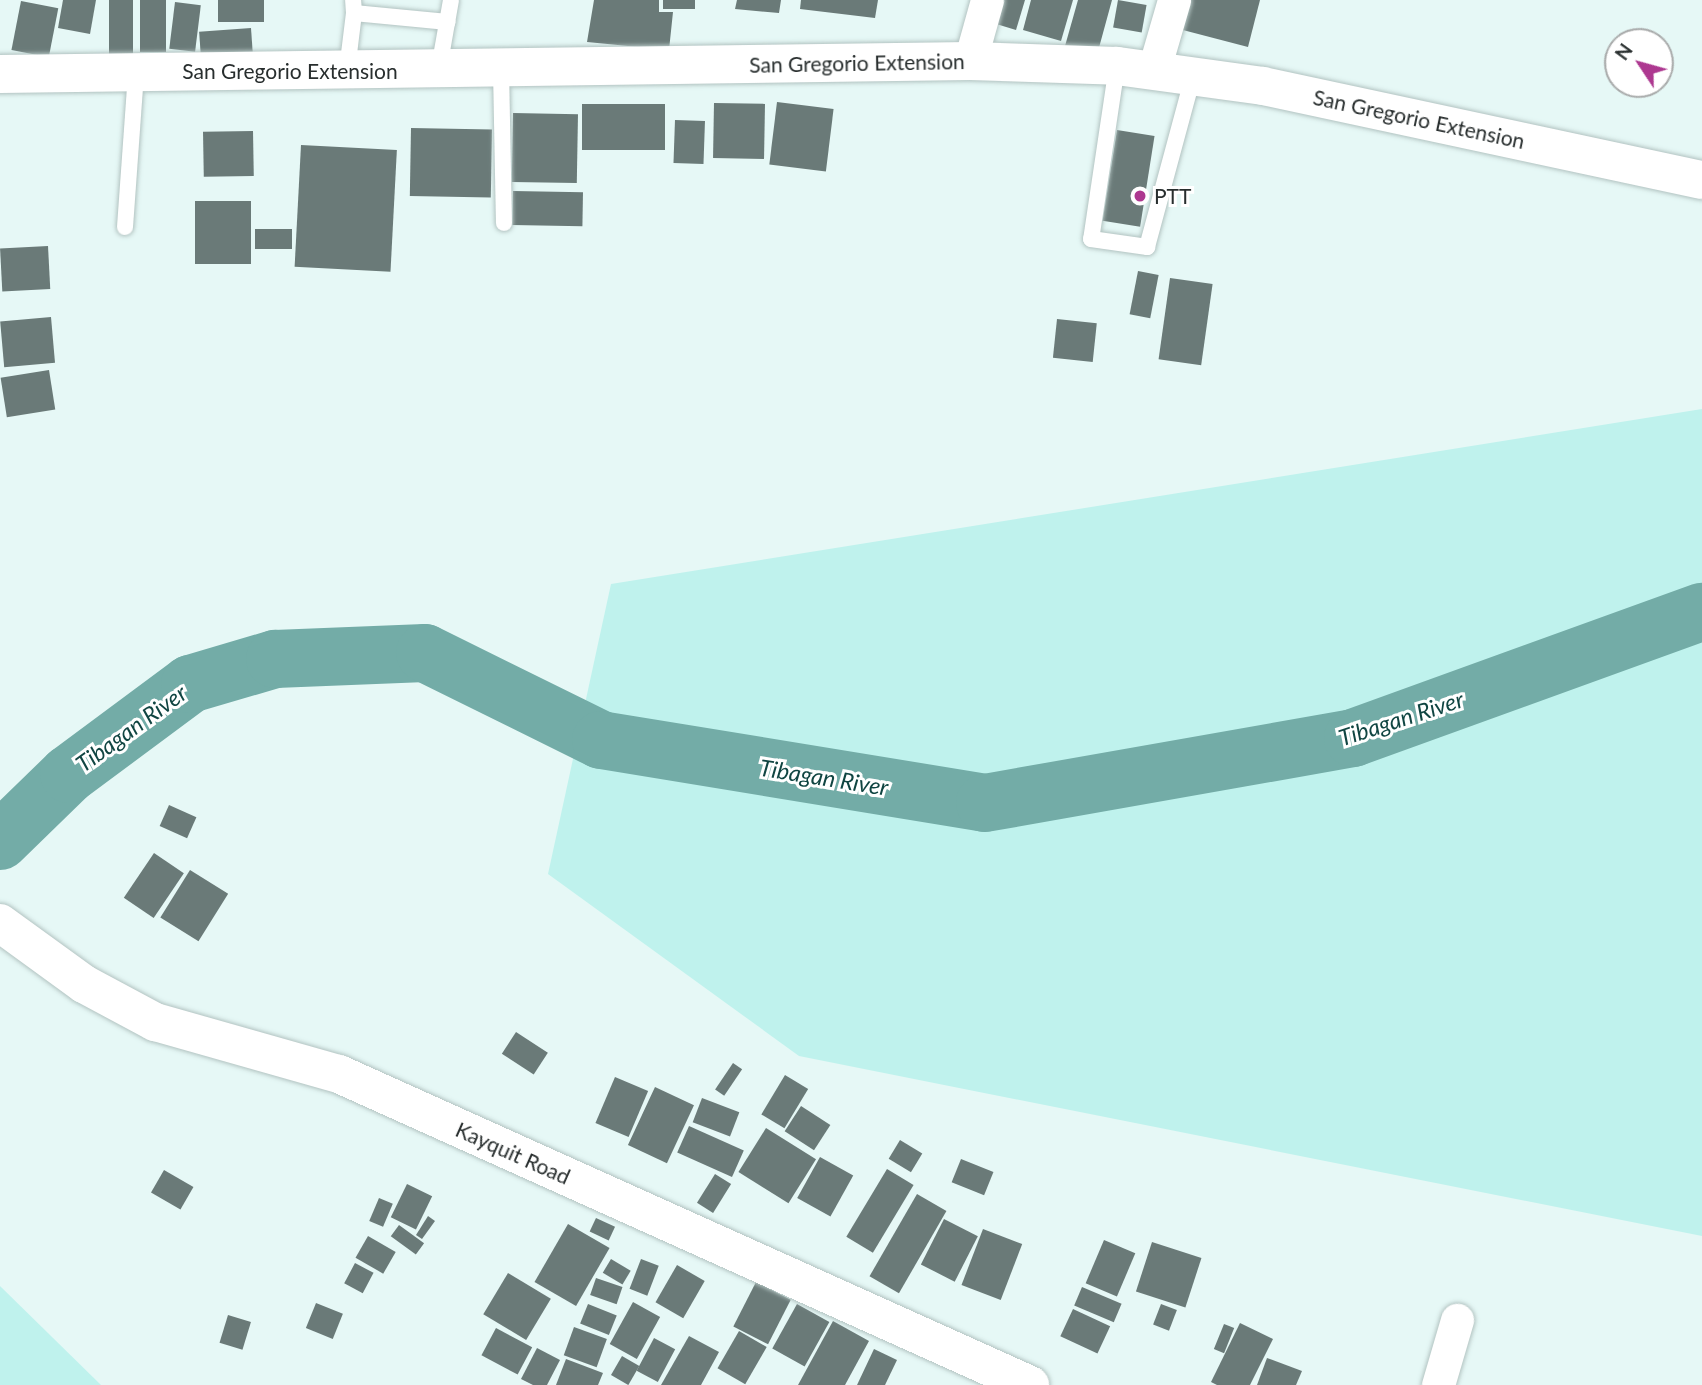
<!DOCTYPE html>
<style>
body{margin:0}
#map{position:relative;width:1702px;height:1385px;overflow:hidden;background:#e6f8f6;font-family:Lato,sans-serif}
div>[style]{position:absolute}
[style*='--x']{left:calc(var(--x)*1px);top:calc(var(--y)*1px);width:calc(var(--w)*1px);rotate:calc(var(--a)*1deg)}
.green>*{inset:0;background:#bff2ed}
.river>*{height:58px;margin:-29px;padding:0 29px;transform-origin:29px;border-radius:29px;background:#73aca7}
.building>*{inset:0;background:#6a7a78;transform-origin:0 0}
.roads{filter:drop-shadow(0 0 2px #b2c3c1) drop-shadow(0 0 2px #b2c3c1)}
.lane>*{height:16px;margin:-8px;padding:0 8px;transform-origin:8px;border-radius:8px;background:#fff}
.street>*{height:33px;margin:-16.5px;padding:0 16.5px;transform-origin:16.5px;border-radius:16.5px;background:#fff}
.secondary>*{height:38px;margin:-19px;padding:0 19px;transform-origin:19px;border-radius:19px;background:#fff}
.dots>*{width:19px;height:19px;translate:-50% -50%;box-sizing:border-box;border:4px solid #fff;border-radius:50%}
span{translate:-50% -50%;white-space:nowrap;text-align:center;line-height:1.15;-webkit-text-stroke:6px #fff;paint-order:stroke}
.street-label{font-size:21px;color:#282e2e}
.poi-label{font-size:21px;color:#282e2e}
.left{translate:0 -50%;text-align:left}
.water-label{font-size:23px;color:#104542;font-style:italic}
.north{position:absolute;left:1604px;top:28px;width:70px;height:70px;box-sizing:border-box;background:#fff;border:2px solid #a9abab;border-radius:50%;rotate:306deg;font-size:19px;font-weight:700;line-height:28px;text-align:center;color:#282e2e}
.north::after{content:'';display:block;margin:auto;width:24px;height:32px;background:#ad3890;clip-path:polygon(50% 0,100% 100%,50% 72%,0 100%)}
</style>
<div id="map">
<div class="green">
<i style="clip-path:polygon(1702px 409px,1702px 1236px,799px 1056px,548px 874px,611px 584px)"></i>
<i style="clip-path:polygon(0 1286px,101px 1385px,0 1385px)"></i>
</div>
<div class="river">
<i style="--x:0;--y:841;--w:96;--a:-44.2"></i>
<i style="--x:69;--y:774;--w:151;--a:-36.6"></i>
<i style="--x:190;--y:684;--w:89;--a:-16.4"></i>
<i style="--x:275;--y:659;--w:150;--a:-2.3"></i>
<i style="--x:425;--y:653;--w:196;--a:26.3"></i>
<i style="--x:601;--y:740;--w:389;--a:9.3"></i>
<i style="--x:985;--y:803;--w:374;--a:-10"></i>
<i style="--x:1353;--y:738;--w:371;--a:-19.9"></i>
</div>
<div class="building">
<i style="clip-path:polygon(63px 0,96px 0,90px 34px,58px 28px)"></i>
<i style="left:109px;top:0;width:24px;height:54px"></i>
<i style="left:140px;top:0;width:26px;height:52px"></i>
<i style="left:218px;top:0;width:46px;height:22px"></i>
<i style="clip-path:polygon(594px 0,659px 0,659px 12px,673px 12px,669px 50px,587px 42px)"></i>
<i style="left:663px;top:0;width:32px;height:9px"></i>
<i style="clip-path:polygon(737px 0,781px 0,779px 13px,735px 9px)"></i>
<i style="clip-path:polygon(801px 0,878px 0,875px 18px,800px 9px)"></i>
<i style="clip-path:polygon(1000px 0,1025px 0,1016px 30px,993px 23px)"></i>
<i style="clip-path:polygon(1031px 0,1073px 0,1061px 41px,1023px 30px)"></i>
<i style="clip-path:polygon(1078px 0,1112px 0,1097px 55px,1065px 46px)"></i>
<i style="left:1118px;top:0;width:29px;height:28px;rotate:10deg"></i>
<i style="clip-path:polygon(1187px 0,1260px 0,1248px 47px,1179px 29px)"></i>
<i style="left:21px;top:1px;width:38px;height:50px;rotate:11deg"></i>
<i style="left:175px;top:2px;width:26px;height:47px;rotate:7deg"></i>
<i style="left:251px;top:28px;width:26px;height:52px;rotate:86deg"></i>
<i style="left:777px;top:102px;width:57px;height:63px;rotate:7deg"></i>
<i style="left:714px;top:103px;width:51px;height:55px;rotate:1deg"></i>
<i style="left:582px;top:104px;width:83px;height:46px"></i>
<i style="left:513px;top:113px;width:65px;height:69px;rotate:1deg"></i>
<i style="left:675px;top:120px;width:30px;height:43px;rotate:2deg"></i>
<i style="left:411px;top:128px;width:81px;height:68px;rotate:1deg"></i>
<i style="left:1117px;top:130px;width:38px;height:92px;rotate:9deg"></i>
<i style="left:253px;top:131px;width:45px;height:50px;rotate:89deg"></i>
<i style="left:301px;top:145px;width:96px;height:122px;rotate:3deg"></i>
<i style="left:513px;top:191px;width:70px;height:34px;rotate:1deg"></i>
<i style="left:195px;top:201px;width:56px;height:63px"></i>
<i style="left:292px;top:229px;width:20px;height:37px;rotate:90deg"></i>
<i style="left:48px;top:246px;width:43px;height:48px;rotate:87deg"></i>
<i style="left:1138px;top:271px;width:21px;height:44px;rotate:11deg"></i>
<i style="left:1170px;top:278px;width:43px;height:82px;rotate:8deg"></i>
<i style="left:51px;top:317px;width:46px;height:51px;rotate:85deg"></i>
<i style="left:1057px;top:319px;width:40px;height:39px;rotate:6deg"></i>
<i style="left:49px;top:370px;width:40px;height:49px;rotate:81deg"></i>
<i style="left:169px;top:805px;width:30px;height:23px;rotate:24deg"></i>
<i style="left:154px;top:853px;width:36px;height:54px;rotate:34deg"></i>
<i style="left:190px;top:870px;width:45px;height:56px;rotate:32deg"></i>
<i style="left:516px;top:1032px;width:38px;height:26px;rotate:33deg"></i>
<i style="left:733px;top:1063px;width:11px;height:32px;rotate:34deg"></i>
<i style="left:785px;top:1075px;width:27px;height:46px;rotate:31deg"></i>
<i style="left:615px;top:1077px;width:36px;height:50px;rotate:23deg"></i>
<i style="left:655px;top:1087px;width:43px;height:64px;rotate:25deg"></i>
<i style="left:702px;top:1098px;width:40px;height:26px;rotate:21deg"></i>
<i style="left:801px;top:1106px;width:35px;height:30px;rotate:33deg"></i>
<i style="left:689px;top:1126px;width:60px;height:29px;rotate:24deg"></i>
<i style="left:766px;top:1128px;width:59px;height:52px;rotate:32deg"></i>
<i style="left:900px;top:1140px;width:26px;height:22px;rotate:31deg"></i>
<i style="left:820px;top:1157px;width:38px;height:47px;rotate:29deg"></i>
<i style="left:961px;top:1159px;width:35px;height:25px;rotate:22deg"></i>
<i style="left:887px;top:1169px;width:31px;height:79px;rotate:31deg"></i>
<i style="left:164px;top:1170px;width:34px;height:26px;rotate:30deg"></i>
<i style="left:715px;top:1174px;width:19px;height:34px;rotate:32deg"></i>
<i style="left:407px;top:1184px;width:28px;height:37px;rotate:26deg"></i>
<i style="left:917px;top:1194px;width:34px;height:95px;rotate:30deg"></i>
<i style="left:379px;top:1198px;width:15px;height:25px;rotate:23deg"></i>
<i style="clip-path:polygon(428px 1216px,435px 1221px,422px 1239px,416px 1235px)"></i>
<i style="left:596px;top:1218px;width:21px;height:15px;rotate:25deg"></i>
<i style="left:944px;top:1219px;width:38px;height:51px;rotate:27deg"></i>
<i style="left:568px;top:1224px;width:48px;height:67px;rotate:30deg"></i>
<i style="left:399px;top:1225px;width:31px;height:14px;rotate:36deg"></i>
<i style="left:983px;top:1229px;width:42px;height:60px;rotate:21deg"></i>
<i style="left:368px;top:1236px;width:32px;height:25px;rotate:30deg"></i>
<i style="left:1104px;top:1240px;width:34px;height:47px;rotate:23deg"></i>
<i style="left:1152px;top:1242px;width:52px;height:52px;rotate:18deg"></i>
<i style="left:611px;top:1259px;width:23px;height:16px;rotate:31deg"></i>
<i style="left:641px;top:1259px;width:19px;height:32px;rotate:21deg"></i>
<i style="left:355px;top:1263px;width:21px;height:23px;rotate:28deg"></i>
<i style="left:677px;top:1265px;width:32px;height:43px;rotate:30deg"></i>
<i style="left:508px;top:1273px;width:50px;height:48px;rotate:31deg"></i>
<i style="left:596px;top:1278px;width:28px;height:18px;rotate:19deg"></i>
<i style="left:756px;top:1282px;width:39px;height:50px;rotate:27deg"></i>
<i style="left:1082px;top:1287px;width:43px;height:20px;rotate:23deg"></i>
<i style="left:633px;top:1302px;width:31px;height:48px;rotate:29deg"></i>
<i style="left:316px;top:1303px;width:29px;height:27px;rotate:22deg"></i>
<i style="left:588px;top:1304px;width:31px;height:21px;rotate:22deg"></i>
<i style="left:797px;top:1304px;width:37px;height:51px;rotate:29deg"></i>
<i style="left:1161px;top:1304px;width:17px;height:22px;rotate:21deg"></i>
<i style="left:1073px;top:1309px;width:41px;height:30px;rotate:25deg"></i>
<i style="left:228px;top:1315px;width:24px;height:29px;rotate:17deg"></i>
<i style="clip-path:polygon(833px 1321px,869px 1341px,845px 1385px,798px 1385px)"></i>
<i style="clip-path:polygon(1240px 1323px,1273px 1339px,1250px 1385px,1217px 1385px,1211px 1382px)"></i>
<i style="left:1224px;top:1324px;width:11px;height:27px;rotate:22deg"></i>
<i style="left:574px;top:1327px;width:35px;height:30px;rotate:20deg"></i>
<i style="left:496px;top:1328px;width:41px;height:31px;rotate:28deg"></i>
<i style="left:739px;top:1331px;width:32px;height:43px;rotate:30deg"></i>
<i style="clip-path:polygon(689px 1336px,719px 1352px,701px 1385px,661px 1385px)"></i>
<i style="left:654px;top:1338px;width:24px;height:37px;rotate:28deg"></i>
<i style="clip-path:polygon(537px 1348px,560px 1360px,547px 1385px,533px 1385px,521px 1379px)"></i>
<i style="clip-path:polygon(874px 1349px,897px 1360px,885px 1385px,857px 1385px)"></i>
<i style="left:622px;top:1356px;width:20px;height:22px;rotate:30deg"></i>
<i style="clip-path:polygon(1267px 1358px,1302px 1371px,1296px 1385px,1257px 1385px)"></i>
<i style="clip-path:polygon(566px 1359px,603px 1373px,598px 1385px,556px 1385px)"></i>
</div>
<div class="roads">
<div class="lane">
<i style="--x:354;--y:13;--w:94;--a:5.5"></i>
<i style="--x:1117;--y:66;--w:175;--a:98.5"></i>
<i style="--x:1091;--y:239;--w:57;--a:8.1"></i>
<i style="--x:1147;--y:247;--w:176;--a:-74.9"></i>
<i style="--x:439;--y:68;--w:69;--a:-80"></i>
<i style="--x:501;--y:69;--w:154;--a:88.9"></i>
<i style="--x:347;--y:70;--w:57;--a:-83"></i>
<i style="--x:354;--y:13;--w:13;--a:-94"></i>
<i style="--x:125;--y:227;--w:155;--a:-85.9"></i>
</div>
<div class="street">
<i style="--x:970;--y:61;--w:63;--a:-74.4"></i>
<i style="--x:1154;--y:69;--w:72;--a:-73.8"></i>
<i style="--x:1438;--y:1385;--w:68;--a:-73.7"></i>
</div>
<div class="secondary">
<i style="--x:0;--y:74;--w:970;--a:-0.77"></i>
<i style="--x:970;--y:61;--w:147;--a:1.9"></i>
<i style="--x:1117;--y:66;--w:147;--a:7.8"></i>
<i style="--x:1263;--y:86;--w:449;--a:12.1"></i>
<i style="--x:0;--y:923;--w:104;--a:36"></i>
<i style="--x:84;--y:984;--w:81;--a:28.2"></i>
<i style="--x:155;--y:1022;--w:191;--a:15.8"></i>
<i style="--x:339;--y:1074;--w:758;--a:24.23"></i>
</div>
</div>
<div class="dots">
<i style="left:1140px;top:196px;background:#ad3890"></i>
</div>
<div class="street-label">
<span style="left:857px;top:63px;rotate:-1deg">San Gregorio Extension</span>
<span style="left:290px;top:71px">San Gregorio Extension</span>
<span style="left:1419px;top:119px;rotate:12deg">San Gregorio Extension</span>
<span style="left:513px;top:1153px;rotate:24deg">Kayquit Road</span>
</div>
<div class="poi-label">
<span class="left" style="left:1154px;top:196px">PTT</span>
</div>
<div class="water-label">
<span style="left:1401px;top:718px;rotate:-18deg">Tibagan River</span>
<span style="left:131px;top:728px;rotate:-36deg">Tibagan River</span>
<span style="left:824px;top:777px;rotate:9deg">Tibagan River</span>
</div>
<div class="north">N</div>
</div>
